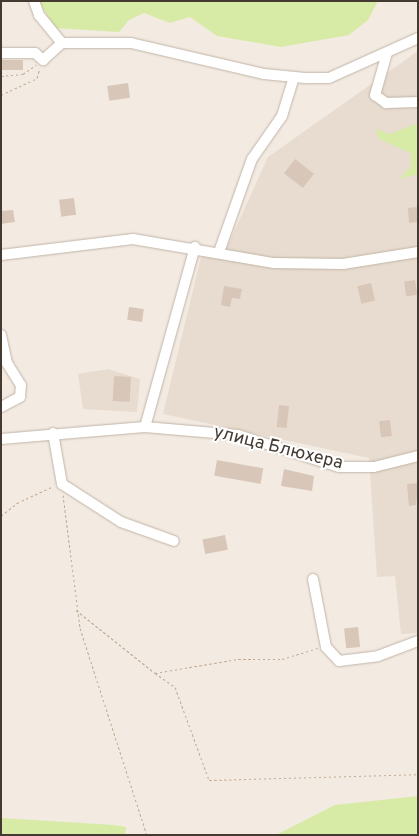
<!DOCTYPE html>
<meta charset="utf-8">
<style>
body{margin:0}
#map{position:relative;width:419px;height:836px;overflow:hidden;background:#f3ebe2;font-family:Overpass,sans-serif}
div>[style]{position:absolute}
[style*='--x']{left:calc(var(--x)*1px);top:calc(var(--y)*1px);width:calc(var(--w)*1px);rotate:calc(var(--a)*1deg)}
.residential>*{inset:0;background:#e7dccf}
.green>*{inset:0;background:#d7eba6}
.building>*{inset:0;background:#d8c7b9;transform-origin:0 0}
.path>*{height:1px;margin-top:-0.5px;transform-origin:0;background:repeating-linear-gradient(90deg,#c2aa94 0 2.5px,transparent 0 5px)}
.roads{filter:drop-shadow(0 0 1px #c1b4a7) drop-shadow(0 0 1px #c1b4a7)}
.minor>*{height:10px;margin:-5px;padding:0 5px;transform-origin:5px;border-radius:5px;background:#fff}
span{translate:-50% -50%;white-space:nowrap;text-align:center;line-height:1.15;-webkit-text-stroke:4px #fff;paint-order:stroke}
.street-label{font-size:18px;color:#443a32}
.frame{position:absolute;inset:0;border:2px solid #443a32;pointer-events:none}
</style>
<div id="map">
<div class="residential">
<i style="clip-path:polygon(418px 51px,418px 633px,401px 634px,395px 576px,377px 577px,369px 458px,163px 414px,201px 257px,227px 247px,268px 157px)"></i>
<i style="clip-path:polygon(108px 369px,140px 379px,137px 412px,83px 409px,78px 374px)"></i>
</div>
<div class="green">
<i style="clip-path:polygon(39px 1px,378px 1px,368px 20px,349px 35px,281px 47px,217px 36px,190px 17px,170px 23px,144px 13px,129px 20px,119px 32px,55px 28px)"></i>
<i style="clip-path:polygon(418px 123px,418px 174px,399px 179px,411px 167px,411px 153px,379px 139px,375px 129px,390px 134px)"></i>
<i style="clip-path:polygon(418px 796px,418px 835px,276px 835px,335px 805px)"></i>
<i style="clip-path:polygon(1px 818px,114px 825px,126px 827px,125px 835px,1px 835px)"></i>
</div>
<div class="building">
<i style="left:1px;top:60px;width:22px;height:10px"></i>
<i style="left:128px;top:83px;width:15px;height:21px;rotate:82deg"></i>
<i style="left:295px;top:159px;width:24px;height:18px;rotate:38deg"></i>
<i style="left:74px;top:198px;width:17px;height:15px;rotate:83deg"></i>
<i style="clip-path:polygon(418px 207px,418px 222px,409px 223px,408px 208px)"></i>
<i style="clip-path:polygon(13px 210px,15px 222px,1px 224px,1px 211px)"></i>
<i style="left:415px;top:280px;width:15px;height:11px;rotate:82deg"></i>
<i style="left:371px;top:283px;width:18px;height:14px;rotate:77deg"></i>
<i style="clip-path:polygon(224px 286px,242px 289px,240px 299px,232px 298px,230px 307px,221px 305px)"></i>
<i style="left:129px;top:307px;width:15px;height:13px;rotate:8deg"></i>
<i style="left:114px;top:376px;width:17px;height:25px;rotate:3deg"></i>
<i style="left:279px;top:405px;width:10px;height:22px;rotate:6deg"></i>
<i style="left:390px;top:420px;width:16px;height:11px;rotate:83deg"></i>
<i style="left:217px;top:460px;width:47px;height:16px;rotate:10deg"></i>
<i style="clip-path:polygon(284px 469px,314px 476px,312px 491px,281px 486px)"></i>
<i style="clip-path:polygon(418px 483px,416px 505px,409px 506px,407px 484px)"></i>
<i style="left:225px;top:535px;width:15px;height:23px;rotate:79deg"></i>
<i style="left:358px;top:627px;width:20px;height:14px;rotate:84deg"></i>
</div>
<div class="path">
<i style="--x:1;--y:76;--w:22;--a:-5"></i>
<i style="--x:23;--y:74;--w:16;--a:-35"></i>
<i style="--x:1;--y:95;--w:40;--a:-25"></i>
<i style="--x:37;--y:78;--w:10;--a:-73"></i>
<i style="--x:63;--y:495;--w:134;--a:82.7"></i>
<i style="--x:80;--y:628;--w:218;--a:72.1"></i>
<i style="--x:1;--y:516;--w:21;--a:-39"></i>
<i style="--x:17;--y:503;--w:38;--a:-25"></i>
<i style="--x:76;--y:610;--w:101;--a:38.6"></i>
<i style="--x:155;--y:673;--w:84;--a:-9.6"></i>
<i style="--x:238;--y:659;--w:44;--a:0"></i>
<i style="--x:282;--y:659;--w:38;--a:-17"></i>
<i style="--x:155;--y:673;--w:24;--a:35"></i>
<i style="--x:175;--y:687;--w:99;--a:69.9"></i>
<i style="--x:209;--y:780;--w:209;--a:-1.6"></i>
</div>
<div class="roads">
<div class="minor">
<i style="--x:34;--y:1;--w:15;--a:70"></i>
<i style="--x:39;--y:15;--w:36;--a:51"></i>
<i style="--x:1;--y:53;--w:34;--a:0"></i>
<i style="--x:35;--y:53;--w:11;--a:41"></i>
<i style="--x:43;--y:60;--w:25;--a:-42"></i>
<i style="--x:62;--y:43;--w:69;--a:0"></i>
<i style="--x:131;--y:43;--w:137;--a:13.1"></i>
<i style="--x:264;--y:74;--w:41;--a:5.6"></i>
<i style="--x:305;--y:78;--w:24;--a:0"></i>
<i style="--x:329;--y:78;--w:98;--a:-24.2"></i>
<i style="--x:387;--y:53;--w:44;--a:105.9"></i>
<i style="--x:375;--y:95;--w:14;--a:36"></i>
<i style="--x:386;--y:103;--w:32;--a:-2"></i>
<i style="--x:219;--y:252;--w:99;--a:-70.5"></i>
<i style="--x:252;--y:159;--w:52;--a:-55.1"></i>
<i style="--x:282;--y:116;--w:41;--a:-72.9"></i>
<i style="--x:1;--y:255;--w:133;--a:-6.9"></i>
<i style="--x:133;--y:239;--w:143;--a:9.7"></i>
<i style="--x:274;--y:263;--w:69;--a:0.8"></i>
<i style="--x:343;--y:264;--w:76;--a:-9.1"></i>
<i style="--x:1;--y:335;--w:29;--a:78"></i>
<i style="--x:7;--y:363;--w:26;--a:58"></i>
<i style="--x:21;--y:385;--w:12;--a:95"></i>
<i style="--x:20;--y:397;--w:21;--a:152"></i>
<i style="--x:145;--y:427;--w:187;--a:-74.5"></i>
<i style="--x:53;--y:433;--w:52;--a:80"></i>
<i style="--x:62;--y:484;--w:70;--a:32.8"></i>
<i style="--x:121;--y:522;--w:56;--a:19.7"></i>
<i style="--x:1;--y:439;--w:144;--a:-4.8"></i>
<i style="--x:145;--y:427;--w:93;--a:4.9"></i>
<i style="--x:238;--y:435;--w:106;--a:17.6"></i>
<i style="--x:339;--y:467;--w:35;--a:0"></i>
<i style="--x:374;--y:467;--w:45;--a:-14"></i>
<i style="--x:313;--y:579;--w:69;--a:79.2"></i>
<i style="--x:326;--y:647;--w:19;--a:47"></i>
<i style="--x:339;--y:661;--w:39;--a:-7"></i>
<i style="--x:378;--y:656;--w:43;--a:-20.6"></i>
</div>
</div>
<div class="street-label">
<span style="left:278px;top:449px;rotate:14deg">улица Блюхера</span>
</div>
<div class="frame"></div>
</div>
